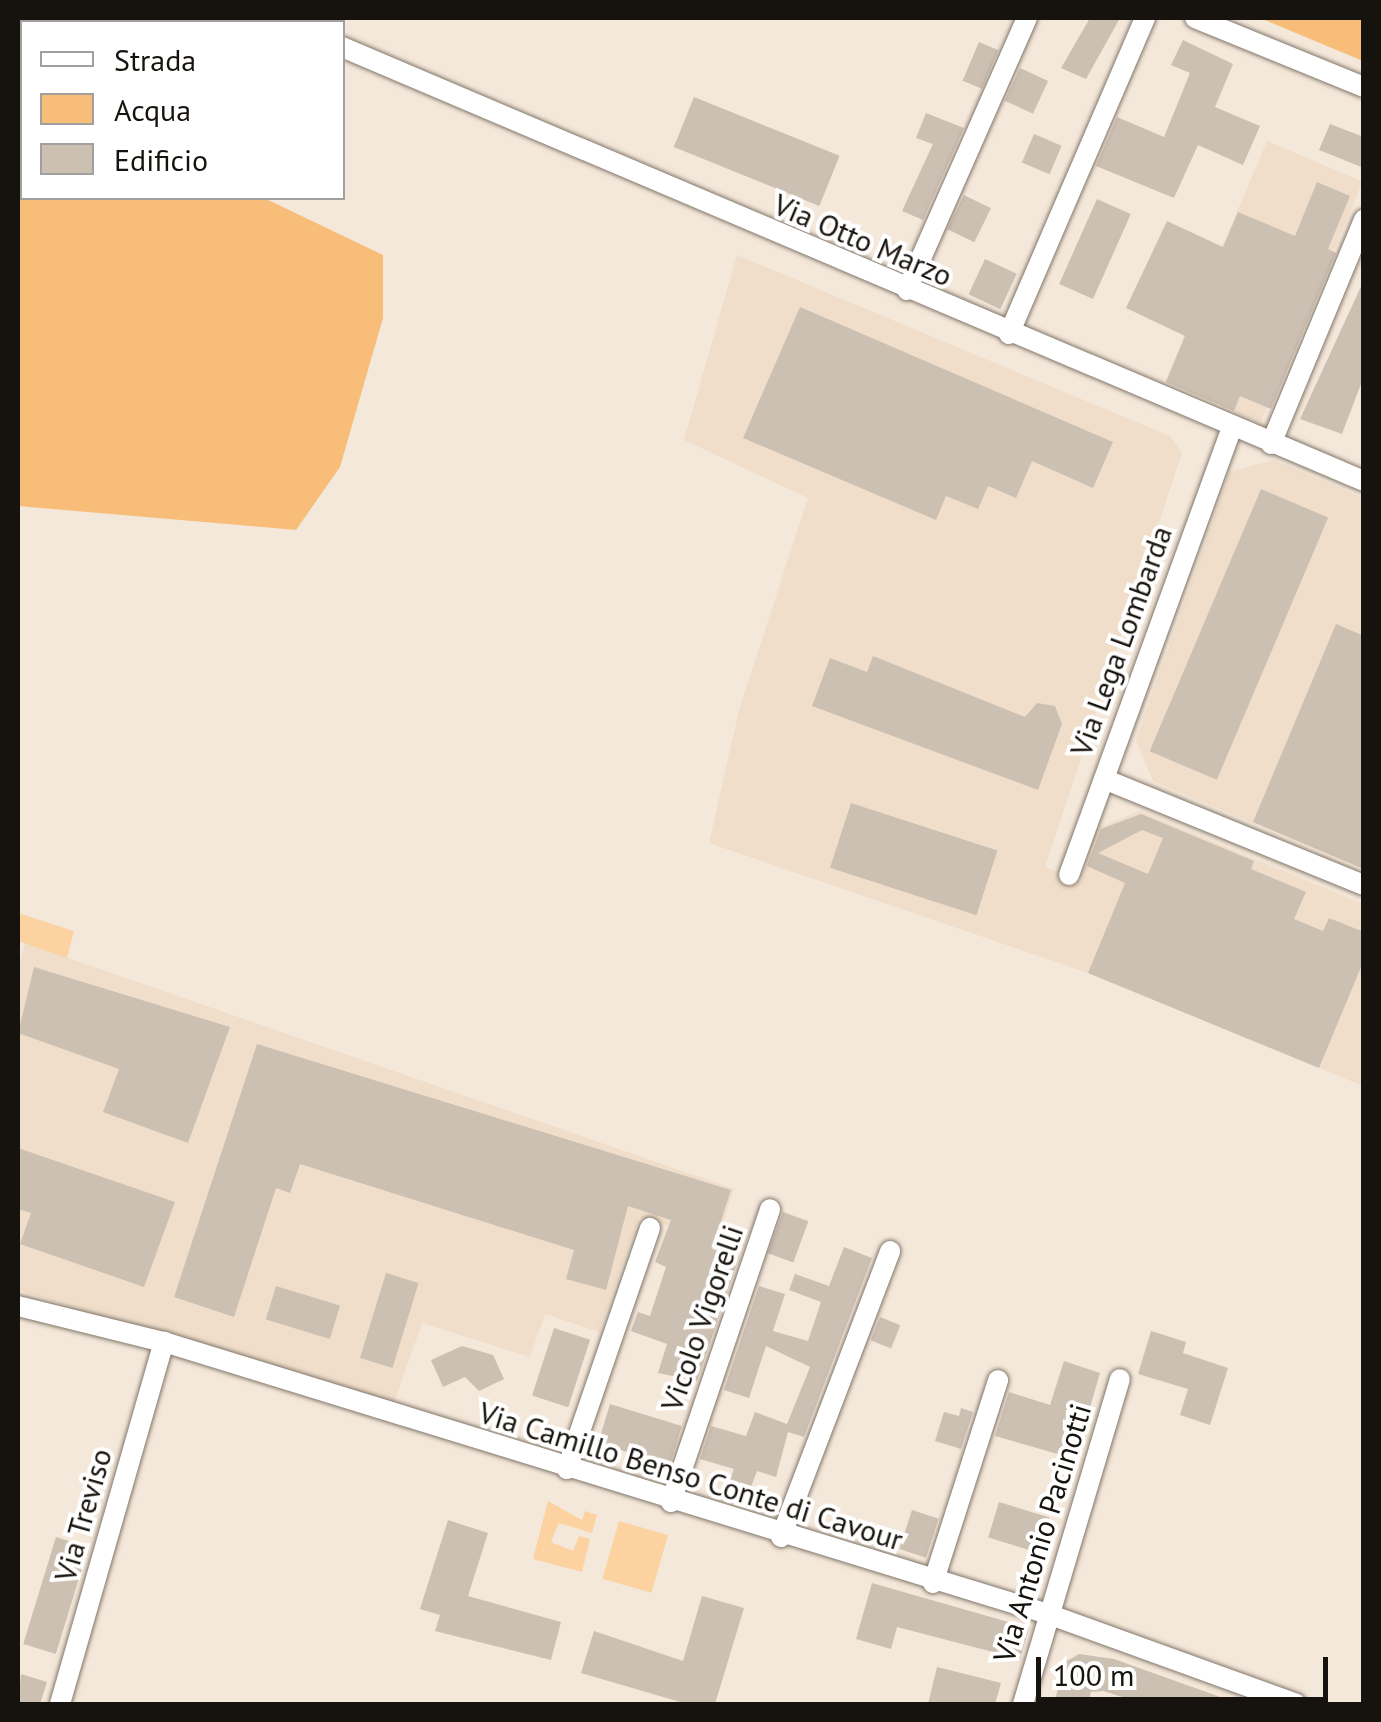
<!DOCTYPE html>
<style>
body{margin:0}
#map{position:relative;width:1381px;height:1722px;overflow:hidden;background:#f4e8da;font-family:"PT Sans",sans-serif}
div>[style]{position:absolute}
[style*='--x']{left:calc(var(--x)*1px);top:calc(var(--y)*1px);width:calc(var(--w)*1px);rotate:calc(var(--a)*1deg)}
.built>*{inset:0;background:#f0deca;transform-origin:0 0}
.green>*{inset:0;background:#fcd2a1;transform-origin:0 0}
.water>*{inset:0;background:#f7bd79}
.building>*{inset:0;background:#ccc0b3;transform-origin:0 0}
.roads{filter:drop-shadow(0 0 2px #81766a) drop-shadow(0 0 2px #81766a)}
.minor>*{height:20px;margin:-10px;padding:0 10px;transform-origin:10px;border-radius:10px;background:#fff}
span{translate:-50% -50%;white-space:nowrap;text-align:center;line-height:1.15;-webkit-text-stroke:8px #fff;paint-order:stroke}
.street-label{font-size:30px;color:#16120d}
.frame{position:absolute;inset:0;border:20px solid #16120d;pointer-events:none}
.legend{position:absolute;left:20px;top:20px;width:325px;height:180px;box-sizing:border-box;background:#fff;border:2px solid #a2a09e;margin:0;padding:12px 18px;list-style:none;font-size:30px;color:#16120d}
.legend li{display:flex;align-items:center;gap:20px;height:50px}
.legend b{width:50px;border:2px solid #a2a09e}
.scale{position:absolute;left:1036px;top:1657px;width:292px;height:45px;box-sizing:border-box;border:5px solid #16120d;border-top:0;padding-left:12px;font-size:30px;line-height:35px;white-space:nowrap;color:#16120d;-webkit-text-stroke:8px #fff;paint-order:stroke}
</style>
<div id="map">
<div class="built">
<i style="left:1267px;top:141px;width:104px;height:262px;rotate:23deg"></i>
<i style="clip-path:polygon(737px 255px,1170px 436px,1182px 453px,1045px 867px,1081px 881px,1096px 829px,1139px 811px,1363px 904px,1363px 1086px,1088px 973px,709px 843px,739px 710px,808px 498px,684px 440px)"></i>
<i style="clip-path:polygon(1274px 460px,1363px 498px,1363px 869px,1153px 781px,1136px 740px,1230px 472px)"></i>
<i style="clip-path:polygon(25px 943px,734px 1189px,717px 1240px,639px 1217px,599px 1332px,545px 1314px,530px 1357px,422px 1323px,391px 1411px,18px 1290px,18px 970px)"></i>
</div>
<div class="green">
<i style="clip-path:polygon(18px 913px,74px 931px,67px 958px,18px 941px)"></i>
<i style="clip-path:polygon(548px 1501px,582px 1520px,585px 1511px,597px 1515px,592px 1533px,559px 1523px,551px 1542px,573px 1551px,579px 1536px,590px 1539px,582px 1572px,533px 1559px)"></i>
<i style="left:619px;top:1521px;width:51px;height:60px;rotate:16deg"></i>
</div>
<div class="water">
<i style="clip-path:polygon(1260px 18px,1363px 18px,1363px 61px)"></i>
<i style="clip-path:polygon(18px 75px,22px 198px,264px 198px,383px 255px,383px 318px,340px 467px,296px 530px,18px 506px)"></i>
</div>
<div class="building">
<i style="clip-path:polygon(1090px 18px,1120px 18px,1086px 79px,1061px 68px)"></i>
<i style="clip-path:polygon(1183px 40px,1233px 64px,1215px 107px,1260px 126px,1243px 165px,1198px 145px,1174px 198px,1096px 166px,1117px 117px,1164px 137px,1190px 73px,1171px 65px)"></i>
<i style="left:979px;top:42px;width:21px;height:42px;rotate:23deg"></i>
<i style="left:1020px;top:68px;width:31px;height:36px;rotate:25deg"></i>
<i style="left:694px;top:97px;width:157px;height:54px;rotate:22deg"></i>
<i style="clip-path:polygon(926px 113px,964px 128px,923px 220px,902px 211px,933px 144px,916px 138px)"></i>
<i style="clip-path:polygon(1330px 124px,1364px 137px,1364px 168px,1319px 150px)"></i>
<i style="left:1034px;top:134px;width:30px;height:31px;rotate:23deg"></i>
<i style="clip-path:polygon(1317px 182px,1350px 196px,1328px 249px,1336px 253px,1271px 409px,1240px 396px,1234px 411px,1166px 382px,1185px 336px,1126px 308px,1167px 221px,1223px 247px,1238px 212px,1295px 236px)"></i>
<i style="left:964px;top:195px;width:30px;height:38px;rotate:26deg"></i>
<i style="left:1097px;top:199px;width:37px;height:93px;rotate:24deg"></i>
<i style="left:985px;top:259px;width:35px;height:39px;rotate:25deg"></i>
<i style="clip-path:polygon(1364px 280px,1364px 376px,1342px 434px,1300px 419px)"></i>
<i style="clip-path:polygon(800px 307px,1113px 442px,1093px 488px,1032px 461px,1016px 498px,988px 486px,978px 509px,946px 496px,936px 520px,743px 438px)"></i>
<i style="left:1261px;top:489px;width:73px;height:285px;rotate:23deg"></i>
<i style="clip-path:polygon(1336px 624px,1364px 636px,1364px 869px,1253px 822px)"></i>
<i style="clip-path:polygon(873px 656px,1025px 717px,1037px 703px,1055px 706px,1062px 724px,1038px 790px,812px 706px,830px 658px,867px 672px)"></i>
<i style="left:851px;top:803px;width:154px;height:68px;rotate:18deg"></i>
<i style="clip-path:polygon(evenodd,1141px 814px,1254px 861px,1251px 869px,1306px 892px,1294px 919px,1323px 931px,1329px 918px,1364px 932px,1364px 960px,1319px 1068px,1088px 973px,1125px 883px,1087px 866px,1101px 829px,1141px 814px,1142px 830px,1163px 838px,1148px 874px,1098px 853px,1142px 830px)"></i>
<i style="clip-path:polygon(34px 967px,230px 1027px,188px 1143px,103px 1112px,119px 1069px,18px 1033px)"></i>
<i style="clip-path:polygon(257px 1044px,731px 1190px,712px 1249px,739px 1257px,697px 1381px,658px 1373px,667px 1344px,631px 1331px,638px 1312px,650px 1316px,666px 1267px,655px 1262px,671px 1220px,628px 1206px,606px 1290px,566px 1279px,574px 1250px,300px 1164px,290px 1193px,276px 1188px,234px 1317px,174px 1297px)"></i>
<i style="clip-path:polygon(18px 1148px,175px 1202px,144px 1287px,20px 1244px,31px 1213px,18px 1209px)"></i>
<i style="left:783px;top:1212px;width:27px;height:44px;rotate:20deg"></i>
<i style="clip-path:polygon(844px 1247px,872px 1258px,804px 1437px,788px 1432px,776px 1477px,757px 1471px,751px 1487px,730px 1479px,734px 1469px,700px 1459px,711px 1426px,746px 1436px,755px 1412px,787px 1424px,810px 1367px,766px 1346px,749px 1398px,724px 1390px,759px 1286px,785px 1294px,773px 1331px,808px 1341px,821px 1302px,789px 1290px,795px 1274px,829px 1286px)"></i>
<i style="left:386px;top:1273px;width:34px;height:89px;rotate:17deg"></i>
<i style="left:276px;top:1286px;width:67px;height:35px;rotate:17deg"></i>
<i style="left:880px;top:1317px;width:22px;height:25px;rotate:22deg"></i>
<i style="left:554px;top:1328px;width:38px;height:71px;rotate:18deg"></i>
<i style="clip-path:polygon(1151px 1331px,1186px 1342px,1183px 1353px,1228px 1368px,1210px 1425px,1180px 1415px,1188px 1389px,1138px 1374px)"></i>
<i style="clip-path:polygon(462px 1346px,493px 1355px,504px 1379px,479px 1391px,465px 1377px,443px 1387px,431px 1360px)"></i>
<i style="clip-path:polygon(1064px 1361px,1100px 1373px,1075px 1459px,995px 1436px,1009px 1392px,1050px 1405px)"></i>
<i style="left:610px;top:1404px;width:75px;height:41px;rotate:17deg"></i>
<i style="clip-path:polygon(961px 1408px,973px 1412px,961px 1449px,935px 1441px,944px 1412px,959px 1416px)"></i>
<i style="left:999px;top:1502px;width:53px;height:37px;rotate:17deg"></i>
<i style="left:912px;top:1510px;width:28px;height:41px;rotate:18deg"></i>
<i style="clip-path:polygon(448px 1520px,488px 1533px,468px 1596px,561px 1622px,551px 1660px,435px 1631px,440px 1615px,420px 1609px)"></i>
<i style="left:56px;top:1537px;width:34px;height:112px;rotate:17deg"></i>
<i style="clip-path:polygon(872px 1583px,1029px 1628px,1020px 1659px,897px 1627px,891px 1649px,856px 1639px)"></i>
<i style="clip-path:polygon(702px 1596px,744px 1608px,715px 1704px,687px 1704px,581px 1673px,594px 1631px,683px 1661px)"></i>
<i style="clip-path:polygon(1079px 1654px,1114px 1659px,1240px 1704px,1145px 1704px,1103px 1691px,1091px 1692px,1088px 1704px,1054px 1704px,1065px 1662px)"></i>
<i style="clip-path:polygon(937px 1667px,1001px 1683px,995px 1704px,928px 1704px)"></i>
<i style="clip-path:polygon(21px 1674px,47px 1682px,40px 1704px,18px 1704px)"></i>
</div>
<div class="roads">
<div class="minor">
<i style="--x:274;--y:18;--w:13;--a:18"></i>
<i style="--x:1195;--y:18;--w:183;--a:22.2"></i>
<i style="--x:342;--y:47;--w:1110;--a:23.01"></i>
<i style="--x:907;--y:290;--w:297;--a:-66.2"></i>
<i style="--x:1009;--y:334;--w:344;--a:-66.7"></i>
<i style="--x:1271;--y:444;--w:243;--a:-67.5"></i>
<i style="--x:1104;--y:779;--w:281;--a:22.2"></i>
<i style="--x:1069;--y:875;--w:476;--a:-70"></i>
<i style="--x:18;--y:1306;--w:150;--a:13.9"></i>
<i style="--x:164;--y:1342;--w:925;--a:17.1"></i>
<i style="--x:1048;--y:1614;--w:264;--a:19.9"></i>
<i style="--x:567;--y:1469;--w:255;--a:-71"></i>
<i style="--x:671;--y:1502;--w:309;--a:-71.3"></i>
<i style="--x:781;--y:1537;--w:306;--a:-69.1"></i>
<i style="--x:933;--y:1583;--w:213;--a:-72.2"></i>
<i style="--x:60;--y:1704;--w:377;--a:-74"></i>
<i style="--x:1023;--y:1704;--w:339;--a:-73.4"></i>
</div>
</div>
<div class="street-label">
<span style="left:863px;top:240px;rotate:23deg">Via Otto Marzo</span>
<span style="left:1121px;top:641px;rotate:-70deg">Via Lega Lombarda</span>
<span style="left:702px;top:1318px;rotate:-71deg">Vicolo Vigorelli</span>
<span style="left:691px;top:1476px;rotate:17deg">Via Camillo Benso Conte di Cavour</span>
<span style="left:83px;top:1515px;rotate:-74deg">Via Treviso</span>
<span style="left:1042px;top:1533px;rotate:-73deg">Via Antonio Pacinotti</span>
</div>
<div class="frame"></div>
<ul class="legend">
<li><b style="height:12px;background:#fff"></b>Strada</li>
<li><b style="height:28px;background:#f7bd79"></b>Acqua</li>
<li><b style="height:28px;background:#ccc0b3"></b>Edificio</li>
</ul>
<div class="scale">100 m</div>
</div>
